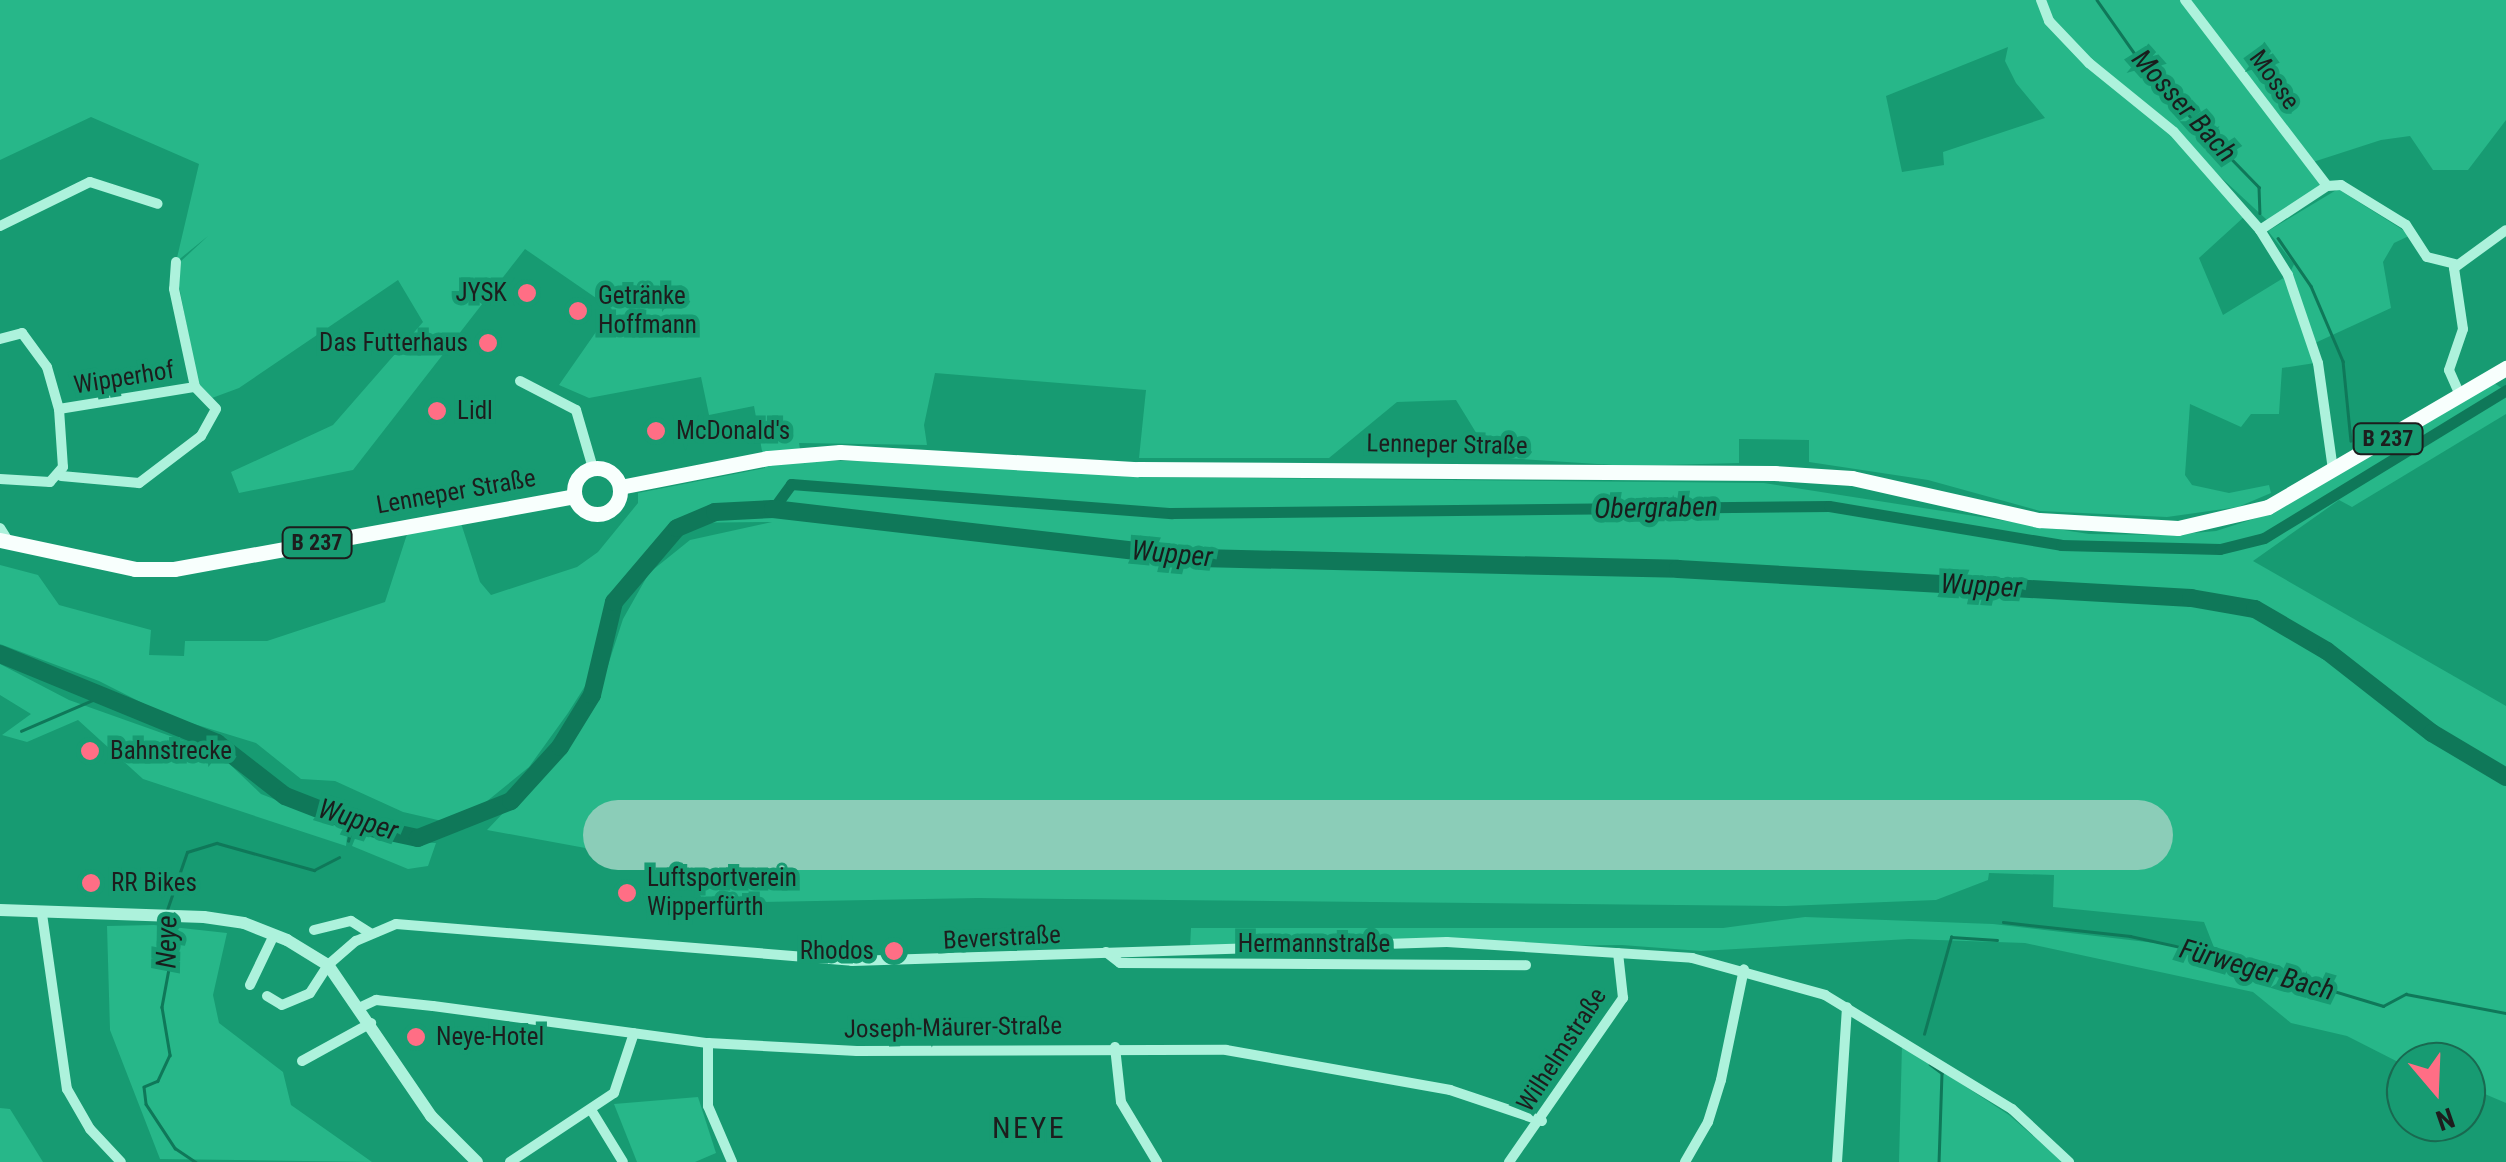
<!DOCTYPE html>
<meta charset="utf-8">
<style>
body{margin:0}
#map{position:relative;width:2506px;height:1162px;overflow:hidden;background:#179b72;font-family:"Roboto Condensed",sans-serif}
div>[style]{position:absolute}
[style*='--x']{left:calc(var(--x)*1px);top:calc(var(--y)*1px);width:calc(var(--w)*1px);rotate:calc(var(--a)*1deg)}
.green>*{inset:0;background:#27b789}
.stream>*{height:2.5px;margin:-1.25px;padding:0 1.25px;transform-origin:1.25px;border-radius:1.25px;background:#0f7859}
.canal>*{height:11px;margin:-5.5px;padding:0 5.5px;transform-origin:5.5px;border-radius:5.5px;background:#0f7859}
.river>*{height:18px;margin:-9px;padding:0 9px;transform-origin:9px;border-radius:9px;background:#0f7859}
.runway>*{height:70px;margin:-35px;padding:0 35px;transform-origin:35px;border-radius:35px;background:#8bcdb8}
.minor>*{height:10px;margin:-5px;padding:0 5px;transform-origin:5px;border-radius:5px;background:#adf2dc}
.tertiary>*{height:12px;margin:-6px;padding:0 6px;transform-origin:6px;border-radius:6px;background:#adf2dc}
.primary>*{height:15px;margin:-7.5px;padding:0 7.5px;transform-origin:7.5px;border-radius:7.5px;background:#f8fffd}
.primary>.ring{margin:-7.5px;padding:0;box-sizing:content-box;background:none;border:15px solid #f8fffd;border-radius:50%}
.dots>*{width:28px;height:28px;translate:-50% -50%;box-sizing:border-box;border:5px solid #179b72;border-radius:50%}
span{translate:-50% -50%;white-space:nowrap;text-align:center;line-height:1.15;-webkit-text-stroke:9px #179b72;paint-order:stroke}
.shield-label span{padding:2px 8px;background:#179b72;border:2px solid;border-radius:8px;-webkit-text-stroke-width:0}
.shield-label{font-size:22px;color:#1d1d1d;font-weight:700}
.street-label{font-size:25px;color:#1d1d1d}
.poi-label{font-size:25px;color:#1d1d1d}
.right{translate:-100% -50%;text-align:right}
.left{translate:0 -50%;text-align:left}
.water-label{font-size:28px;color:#191d1c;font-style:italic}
.quarter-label{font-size:30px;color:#1d1d1d;letter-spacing:2.5px}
.north{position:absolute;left:2386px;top:1042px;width:100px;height:100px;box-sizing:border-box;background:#179b72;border:2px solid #196950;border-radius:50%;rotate:161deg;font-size:28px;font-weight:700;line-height:40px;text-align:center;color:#1d1d1d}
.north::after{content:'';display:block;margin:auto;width:35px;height:45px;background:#ff6e85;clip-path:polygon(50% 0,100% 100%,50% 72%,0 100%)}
</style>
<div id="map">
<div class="green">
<i style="clip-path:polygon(evenodd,0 0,2506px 0,2506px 120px,2468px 170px,2433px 170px,2410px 136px,2381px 140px,2313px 162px,2321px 185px,2267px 220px,2186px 145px,2245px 216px,2199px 258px,2223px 315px,2285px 277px,2315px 363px,2282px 368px,2279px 414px,2251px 414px,2241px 427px,2190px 404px,2185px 475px,2192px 485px,2229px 493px,2269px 485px,2271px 493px,2238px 507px,2167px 517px,2040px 511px,1928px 480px,1809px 462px,1809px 440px,1739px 439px,1739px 463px,1628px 466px,1491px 457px,1456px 400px,1397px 402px,1329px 458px,1139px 458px,1146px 390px,935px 373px,924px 425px,927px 445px,799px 443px,802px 461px,927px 461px,1137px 477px,1764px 483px,2089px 534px,2171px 535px,2216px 531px,2272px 513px,2494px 383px,2506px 391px,2506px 414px,2352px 507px,2339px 500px,2253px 561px,2506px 706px,2506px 1103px,2466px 1086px,2466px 1062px,2406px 1066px,2347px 1036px,2291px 1023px,2253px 992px,2025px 943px,1909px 939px,1701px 951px,1622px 945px,1190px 948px,1191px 928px,1723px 928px,1805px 917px,1993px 924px,2215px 950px,2204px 922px,2053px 907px,2054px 875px,1989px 873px,1988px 880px,1936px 900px,1786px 906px,978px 898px,705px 903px,692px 882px,694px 868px,487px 830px,578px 734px,597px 699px,623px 619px,649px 573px,690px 540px,772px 522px,675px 523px,610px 610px,601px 661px,568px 713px,529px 767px,481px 806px,442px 821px,403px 812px,335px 781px,301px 779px,256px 743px,168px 716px,99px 681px,0 644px,0 565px,38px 575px,59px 605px,151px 630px,149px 655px,184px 656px,185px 641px,267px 641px,385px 602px,410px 525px,459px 517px,480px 582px,491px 595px,577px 567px,598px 552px,638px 503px,638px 493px,765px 468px,754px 406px,709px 415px,701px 377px,589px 398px,559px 385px,612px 309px,525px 249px,353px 470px,239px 493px,231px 472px,333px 425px,423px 322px,398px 280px,239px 388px,212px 398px,198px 385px,179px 286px,180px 262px,208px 236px,176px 262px,199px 164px,91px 117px,0 160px,0 0,2008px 47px,2005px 61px,2016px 83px,2045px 118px,1943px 152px,1944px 165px,1902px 172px,1886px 96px,2008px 47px)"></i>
<i style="clip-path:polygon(2338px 189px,2411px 235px,2394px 243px,2383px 262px,2391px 308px,2315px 343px,2290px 273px,2294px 264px,2268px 231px)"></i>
<i style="clip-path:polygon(0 664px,69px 700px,218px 753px,261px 794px,348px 828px,346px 846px,143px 779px,78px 720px,27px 742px,2px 735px,31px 714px,0 695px)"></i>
<i style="clip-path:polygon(358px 831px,400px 842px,436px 843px,428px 866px,408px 869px,352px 846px)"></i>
<i style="clip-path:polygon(154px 925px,227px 933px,213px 995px,219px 1023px,283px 1072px,291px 1105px,372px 1162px,160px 1159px,110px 1030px,107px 926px)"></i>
<i style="clip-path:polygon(1902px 1045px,2009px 1115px,2063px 1162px,1899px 1162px)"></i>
<i style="clip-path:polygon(698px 1097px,716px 1153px,695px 1162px,637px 1162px,614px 1104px)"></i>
<i style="clip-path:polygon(0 1108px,10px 1109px,43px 1162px,0 1162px)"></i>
</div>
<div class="stream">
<i style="--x:2097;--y:0;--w:90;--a:54.9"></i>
<i style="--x:2149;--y:74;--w:158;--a:45.8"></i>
<i style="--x:2259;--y:187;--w:26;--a:88"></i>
<i style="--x:2278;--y:238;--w:58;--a:55.5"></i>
<i style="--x:2311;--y:286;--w:82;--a:66.9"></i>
<i style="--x:2343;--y:361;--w:80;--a:84.3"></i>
<i style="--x:21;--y:731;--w:88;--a:-23.4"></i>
<i style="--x:348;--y:841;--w:20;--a:-75"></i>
<i style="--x:167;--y:910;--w:61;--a:-71"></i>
<i style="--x:187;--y:852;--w:31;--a:-17"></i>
<i style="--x:217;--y:843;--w:101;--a:15.6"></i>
<i style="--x:314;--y:870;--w:28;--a:-27"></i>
<i style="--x:2003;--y:922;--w:128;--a:6.3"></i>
<i style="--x:2130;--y:936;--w:80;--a:12.3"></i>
<i style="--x:2208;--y:953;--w:183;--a:16.8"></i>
<i style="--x:2383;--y:1006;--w:26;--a:-28"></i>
<i style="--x:2406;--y:994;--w:102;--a:10.8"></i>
<i style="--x:167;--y:923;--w:35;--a:83"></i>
<i style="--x:171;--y:958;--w:50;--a:100.4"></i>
<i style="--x:162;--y:1007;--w:49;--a:80.5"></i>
<i style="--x:170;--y:1055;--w:29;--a:115"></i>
<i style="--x:158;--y:1081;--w:15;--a:157"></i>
<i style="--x:144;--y:1087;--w:17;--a:83"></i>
<i style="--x:146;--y:1104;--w:53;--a:56.6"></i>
<i style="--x:175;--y:1148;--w:25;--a:34"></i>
<i style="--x:1924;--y:1034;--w:101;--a:-74.4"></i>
<i style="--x:1951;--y:937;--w:46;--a:3.7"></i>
<i style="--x:1930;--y:1064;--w:15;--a:37"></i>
<i style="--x:1942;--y:1073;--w:89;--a:91.9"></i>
</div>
<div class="canal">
<i style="--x:773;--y:509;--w:31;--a:-54"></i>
<i style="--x:791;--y:484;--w:382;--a:4.4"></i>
<i style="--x:1172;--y:513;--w:657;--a:-0.61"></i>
<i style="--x:1829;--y:506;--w:235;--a:9.5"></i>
<i style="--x:2061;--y:545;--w:159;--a:1.4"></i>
<i style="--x:2220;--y:549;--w:45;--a:-14"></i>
<i style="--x:2264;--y:538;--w:284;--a:-31.4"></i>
</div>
<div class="river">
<i style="--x:0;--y:654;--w:235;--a:22.3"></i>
<i style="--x:217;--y:743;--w:86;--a:37.9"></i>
<i style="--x:285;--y:796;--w:83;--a:21.3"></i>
<i style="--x:362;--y:826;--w:57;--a:12.1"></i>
<i style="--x:418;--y:838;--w:100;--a:-21.7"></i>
<i style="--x:511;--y:801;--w:73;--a:-47.8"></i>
<i style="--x:560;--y:747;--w:61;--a:-58.4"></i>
<i style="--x:592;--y:695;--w:96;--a:-76.7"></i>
<i style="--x:614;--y:602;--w:97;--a:-49.6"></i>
<i style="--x:677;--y:528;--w:41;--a:-22.8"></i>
<i style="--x:715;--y:512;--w:58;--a:-3"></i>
<i style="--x:773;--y:509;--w:429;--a:6.6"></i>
<i style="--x:1199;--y:558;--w:479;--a:1.3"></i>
<i style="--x:1678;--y:569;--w:514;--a:3.24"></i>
<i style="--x:2191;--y:598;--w:65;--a:9.8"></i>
<i style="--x:2255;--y:609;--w:83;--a:30.3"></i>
<i style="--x:2327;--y:651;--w:133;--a:38"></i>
<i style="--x:2432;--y:733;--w:86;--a:30.7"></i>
</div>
<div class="runway">
<i style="--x:618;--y:835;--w:1520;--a:0"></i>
</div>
<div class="minor">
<i style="--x:2041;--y:0;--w:22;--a:69"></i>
<i style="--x:2049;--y:21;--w:58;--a:46.4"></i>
<i style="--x:2089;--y:63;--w:109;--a:39.1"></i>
<i style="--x:2174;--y:132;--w:130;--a:48.7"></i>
<i style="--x:2260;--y:230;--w:53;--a:58.1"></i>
<i style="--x:2288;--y:275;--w:93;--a:71.2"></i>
<i style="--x:2318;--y:363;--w:108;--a:82"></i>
<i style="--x:2185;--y:0;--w:234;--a:52.6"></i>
<i style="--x:0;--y:226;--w:100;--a:-26.1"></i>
<i style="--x:90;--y:182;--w:71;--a:17.9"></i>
<i style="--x:2260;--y:230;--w:80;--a:-33.3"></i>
<i style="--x:2327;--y:186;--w:14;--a:-4"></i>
<i style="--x:2341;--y:185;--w:76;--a:31.6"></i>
<i style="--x:2406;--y:225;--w:38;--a:57"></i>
<i style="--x:2427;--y:257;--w:29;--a:14"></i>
<i style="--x:176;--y:262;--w:27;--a:94"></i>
<i style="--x:174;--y:289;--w:100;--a:77.9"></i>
<i style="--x:0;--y:339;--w:23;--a:-15"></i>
<i style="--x:22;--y:333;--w:42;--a:53.7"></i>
<i style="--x:47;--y:367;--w:44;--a:74.1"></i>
<i style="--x:59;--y:409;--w:58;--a:86.1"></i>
<i style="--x:63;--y:467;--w:20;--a:131"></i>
<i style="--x:50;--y:482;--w:50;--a:-176.6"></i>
<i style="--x:520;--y:381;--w:63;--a:27.4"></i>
<i style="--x:576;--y:410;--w:60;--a:73.7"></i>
<i style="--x:2460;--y:395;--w:27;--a:-114"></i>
<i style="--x:2449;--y:370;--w:43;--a:-71.1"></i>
<i style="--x:2463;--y:329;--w:62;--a:-98.4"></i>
<i style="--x:2454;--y:268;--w:64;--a:-36.2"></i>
<i style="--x:59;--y:409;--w:138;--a:-9.2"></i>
<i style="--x:195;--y:387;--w:30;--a:46"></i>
<i style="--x:216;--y:409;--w:31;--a:119"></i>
<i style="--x:201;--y:436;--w:78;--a:142.8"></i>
<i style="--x:139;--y:483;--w:78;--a:-174.9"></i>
<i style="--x:0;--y:528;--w:15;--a:58"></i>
<i style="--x:42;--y:914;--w:177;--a:81.9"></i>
<i style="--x:67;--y:1089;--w:46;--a:60.1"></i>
<i style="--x:90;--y:1129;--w:45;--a:46.8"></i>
<i style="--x:314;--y:930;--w:38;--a:-14"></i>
<i style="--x:351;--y:921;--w:22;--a:32"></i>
<i style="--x:1106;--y:952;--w:18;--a:38"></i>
<i style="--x:1120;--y:963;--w:406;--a:0.3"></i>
<i style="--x:250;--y:985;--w:55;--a:-64.4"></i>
<i style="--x:267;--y:996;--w:17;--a:31"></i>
<i style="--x:282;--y:1005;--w:30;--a:-23"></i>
<i style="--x:310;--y:993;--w:33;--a:-57"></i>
<i style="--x:328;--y:965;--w:37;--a:-41"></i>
<i style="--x:356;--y:941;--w:43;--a:-23"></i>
<i style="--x:396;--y:924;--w:457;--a:4.6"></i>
<i style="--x:852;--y:961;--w:595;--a:-1.83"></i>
<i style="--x:1447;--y:942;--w:246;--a:3.7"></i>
<i style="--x:1692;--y:958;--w:138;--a:15.5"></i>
<i style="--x:1825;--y:995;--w:219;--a:31.4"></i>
<i style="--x:2012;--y:1109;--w:78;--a:42.9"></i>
<i style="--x:361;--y:1007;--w:17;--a:-25"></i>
<i style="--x:376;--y:1000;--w:57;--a:6"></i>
<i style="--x:433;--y:1006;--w:277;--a:7.7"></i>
<i style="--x:708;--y:1043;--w:149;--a:3.1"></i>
<i style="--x:857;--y:1051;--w:369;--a:-0.2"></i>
<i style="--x:1226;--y:1050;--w:228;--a:10.1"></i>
<i style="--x:1450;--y:1090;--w:97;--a:18.6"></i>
<i style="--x:708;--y:1043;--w:63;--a:90"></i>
<i style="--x:708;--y:1106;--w:61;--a:66.8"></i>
<i style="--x:1115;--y:1047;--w:55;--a:83.8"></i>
<i style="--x:1121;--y:1102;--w:70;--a:59"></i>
<i style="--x:302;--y:1061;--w:79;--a:-28.8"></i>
<i style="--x:593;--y:1113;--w:57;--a:58.5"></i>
<i style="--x:510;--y:1162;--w:125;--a:-33.6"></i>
<i style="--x:614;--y:1093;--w:63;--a:-71.6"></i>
<i style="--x:1509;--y:1162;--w:200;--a:-55.2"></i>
<i style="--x:1623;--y:998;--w:45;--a:-96.3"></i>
<i style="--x:1685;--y:1162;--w:46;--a:-60.1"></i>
<i style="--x:1708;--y:1122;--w:44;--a:-72.8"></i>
<i style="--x:1721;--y:1080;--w:113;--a:-78.3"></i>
<i style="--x:1837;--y:1162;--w:155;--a:-86.3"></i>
</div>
<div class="tertiary">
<i style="--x:0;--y:910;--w:204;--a:2"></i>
<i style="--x:204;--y:917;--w:40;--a:8.5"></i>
<i style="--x:244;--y:923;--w:46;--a:21.6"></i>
<i style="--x:287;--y:940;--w:48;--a:31.4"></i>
<i style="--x:328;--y:965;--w:183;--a:55.7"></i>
<i style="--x:431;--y:1116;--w:65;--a:45"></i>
</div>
<div class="primary">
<i class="ring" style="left:574px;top:468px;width:31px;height:31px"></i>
<i style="--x:620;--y:487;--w:151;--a:-11.1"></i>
<i style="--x:768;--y:458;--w:72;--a:-4.8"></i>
<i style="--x:840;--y:452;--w:298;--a:3.3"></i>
<i style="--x:1138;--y:469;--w:636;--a:0.36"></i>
<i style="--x:1774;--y:473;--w:78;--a:3.7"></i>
<i style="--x:1852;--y:478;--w:192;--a:12.7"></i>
<i style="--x:2039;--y:520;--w:139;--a:3.3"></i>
<i style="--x:2178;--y:528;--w:92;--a:-13.1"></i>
<i style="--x:2268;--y:507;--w:276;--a:-30.3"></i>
<i style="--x:0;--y:540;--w:138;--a:12.1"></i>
<i style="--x:135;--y:569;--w:39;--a:0"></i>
<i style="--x:174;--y:569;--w:407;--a:-10.3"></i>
</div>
<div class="dots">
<i style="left:527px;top:293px;background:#ff6e85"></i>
<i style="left:578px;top:311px;background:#ff6e85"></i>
<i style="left:488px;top:343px;background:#ff6e85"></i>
<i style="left:437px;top:411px;background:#ff6e85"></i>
<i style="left:656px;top:431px;background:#ff6e85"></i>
<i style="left:90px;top:751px;background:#ff6e85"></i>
<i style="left:91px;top:883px;background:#ff6e85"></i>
<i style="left:627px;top:893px;background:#ff6e85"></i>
<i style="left:894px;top:951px;background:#ff6e85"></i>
<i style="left:416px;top:1037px;background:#ff6e85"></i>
</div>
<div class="shield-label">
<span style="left:2388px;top:439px">B 237</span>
<span style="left:317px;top:543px">B 237</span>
</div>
<div class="street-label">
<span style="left:2274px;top:80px;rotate:54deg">Mosse</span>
<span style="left:124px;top:378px;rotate:-9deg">Wipperhof</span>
<span style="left:1447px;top:445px;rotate:1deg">Lenneper Straße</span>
<span style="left:456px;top:492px;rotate:-10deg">Lenneper Straße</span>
<span style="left:1002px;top:938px;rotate:-3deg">Beverstraße</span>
<span style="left:1314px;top:944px">Hermannstraße</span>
<span style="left:953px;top:1028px;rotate:-1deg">Joseph-Mäurer-Straße</span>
<span style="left:1562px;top:1050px;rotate:-57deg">Wilhelmstraße</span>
</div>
<div class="poi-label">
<span class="right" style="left:507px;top:293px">JYSK</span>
<span class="left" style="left:598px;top:311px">Getränke<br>Hoffmann</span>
<span class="right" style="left:468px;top:343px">Das Futterhaus</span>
<span class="left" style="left:457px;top:411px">Lidl</span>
<span class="left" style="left:676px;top:431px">McDonald's</span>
<span class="left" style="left:110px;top:751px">Bahnstrecke</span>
<span class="left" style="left:647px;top:893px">Luftsportverein<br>Wipperfürth</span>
<span class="left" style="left:111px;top:883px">RR Bikes</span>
<span class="right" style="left:874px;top:951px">Rhodos</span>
<span class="left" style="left:436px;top:1037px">Neye-Hotel</span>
</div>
<div class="water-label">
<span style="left:2184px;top:106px;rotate:48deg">Mosser Bach</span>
<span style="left:1656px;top:508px;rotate:-1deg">Obergraben</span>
<span style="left:1172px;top:554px;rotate:5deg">Wupper</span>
<span style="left:1981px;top:586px;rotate:3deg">Wupper</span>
<span style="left:358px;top:820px;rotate:17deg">Wupper</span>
<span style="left:167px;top:942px;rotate:-89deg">Neye</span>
<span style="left:2257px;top:970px;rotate:16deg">Fürweger Bach</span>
</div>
<div class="quarter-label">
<span style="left:1029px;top:1128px">NEYE</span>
</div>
<div class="north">N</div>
</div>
